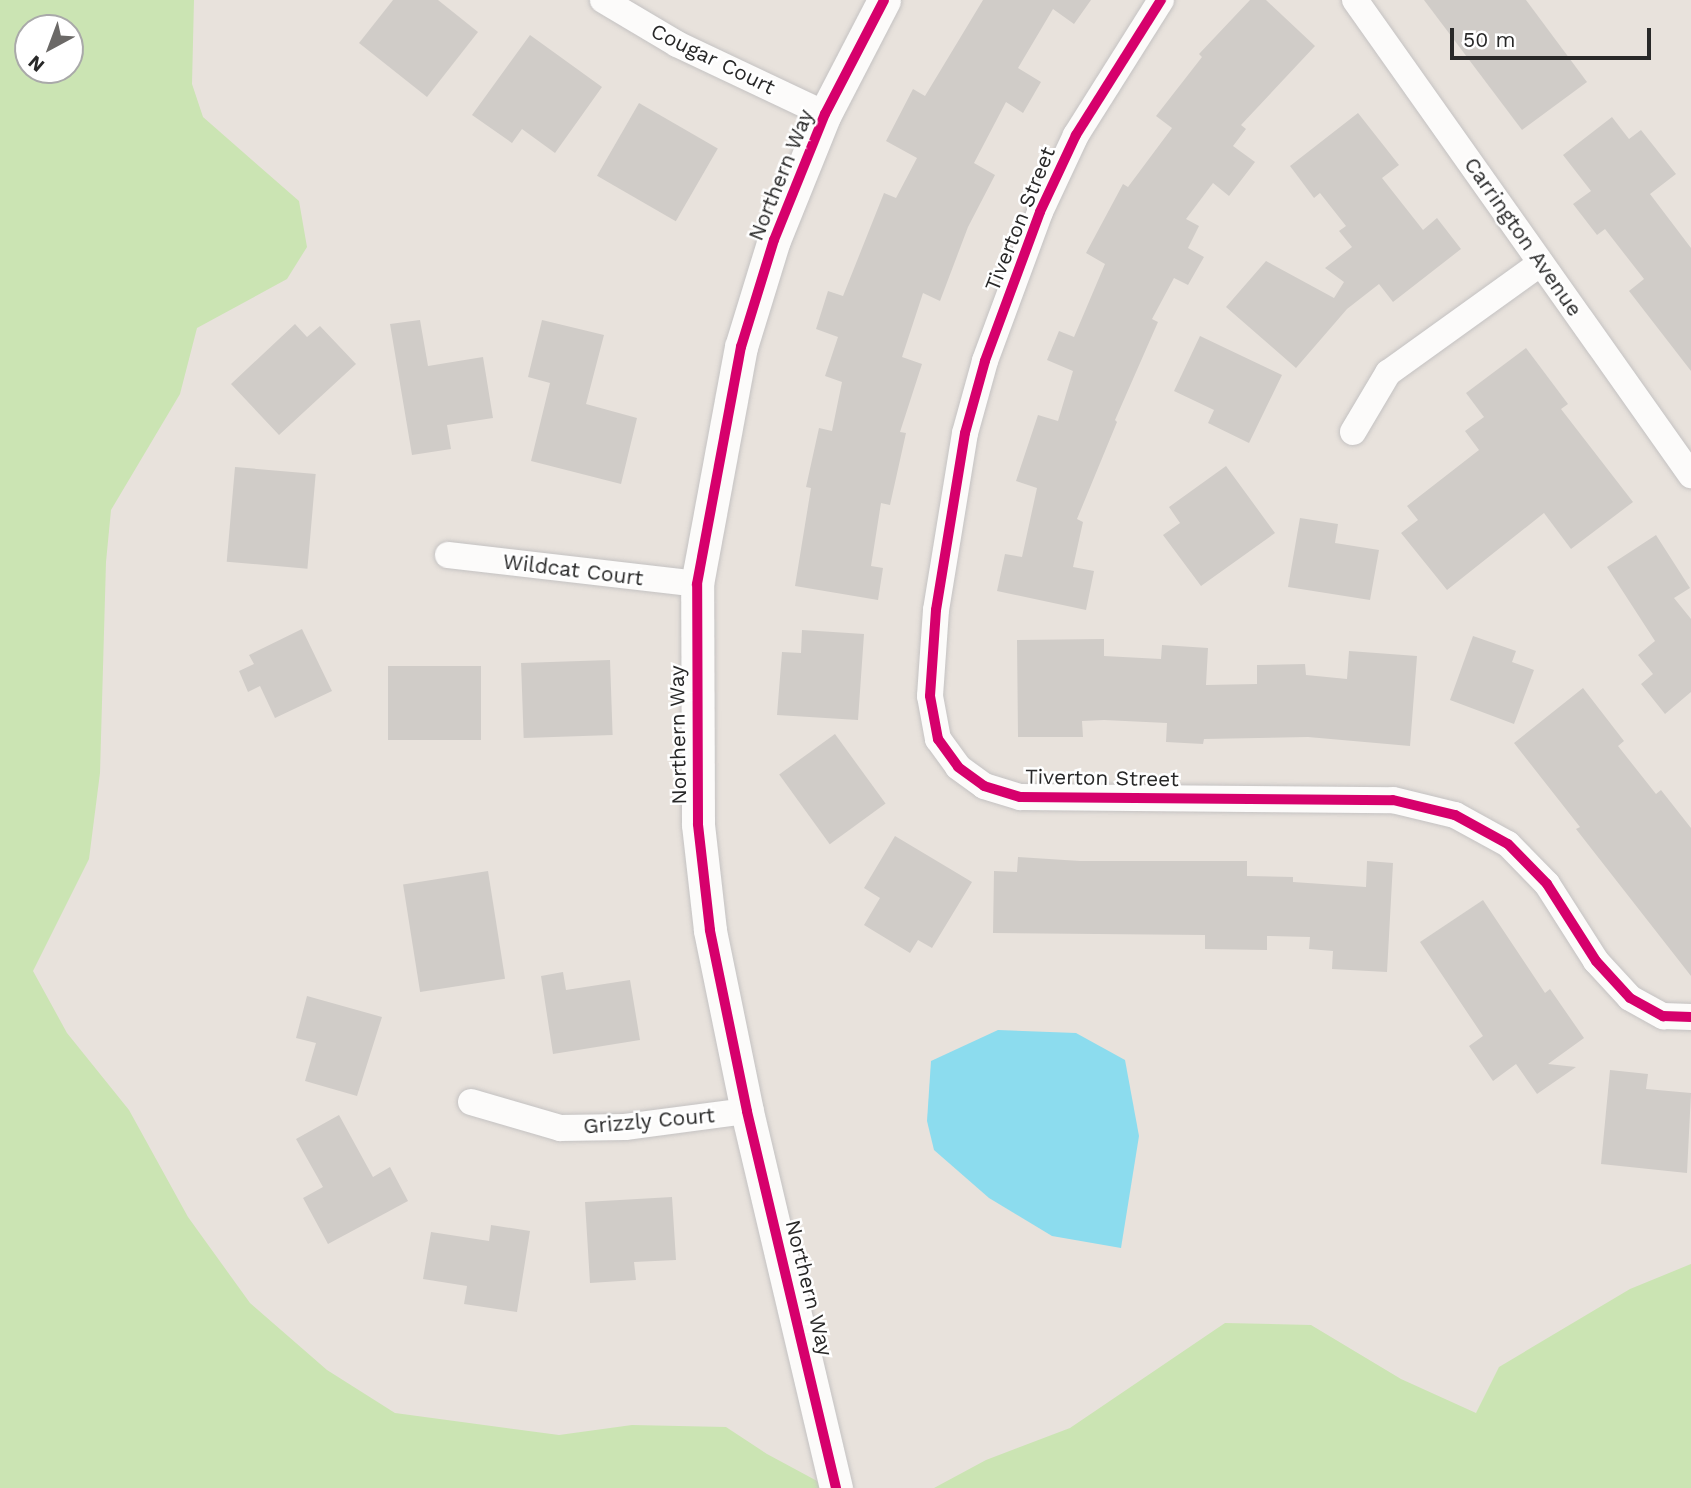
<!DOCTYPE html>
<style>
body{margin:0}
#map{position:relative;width:1691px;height:1488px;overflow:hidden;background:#e8e2dc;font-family:"Work Sans",sans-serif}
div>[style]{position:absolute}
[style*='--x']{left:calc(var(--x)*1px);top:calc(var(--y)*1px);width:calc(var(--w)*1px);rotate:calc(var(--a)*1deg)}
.green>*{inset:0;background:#cbe4b3}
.water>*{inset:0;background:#8cdcee}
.building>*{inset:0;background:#d0ccc8;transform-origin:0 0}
.roads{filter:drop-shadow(0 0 2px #c4c2c2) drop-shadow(0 0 2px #c4c2c2)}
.minor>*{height:26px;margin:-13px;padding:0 13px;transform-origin:13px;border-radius:13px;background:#fcfbfa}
.tertiary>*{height:33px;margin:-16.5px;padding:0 16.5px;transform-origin:16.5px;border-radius:16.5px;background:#fcfbfa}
.cycleway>*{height:10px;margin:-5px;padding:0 5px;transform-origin:5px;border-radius:5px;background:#d6006c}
span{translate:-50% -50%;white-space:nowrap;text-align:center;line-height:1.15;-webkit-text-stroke:5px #fff;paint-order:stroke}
.street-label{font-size:21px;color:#282828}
.north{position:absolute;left:14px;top:14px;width:70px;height:70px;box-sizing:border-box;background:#fff;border:2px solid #a9a9a9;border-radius:50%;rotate:221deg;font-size:19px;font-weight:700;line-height:28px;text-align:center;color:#282828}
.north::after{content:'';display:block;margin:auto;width:24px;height:32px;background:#6b6967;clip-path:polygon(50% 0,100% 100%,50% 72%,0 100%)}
.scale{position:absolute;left:1450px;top:28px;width:201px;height:32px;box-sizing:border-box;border:4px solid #282828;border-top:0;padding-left:9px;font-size:21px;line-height:24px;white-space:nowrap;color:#282828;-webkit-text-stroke:5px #fff;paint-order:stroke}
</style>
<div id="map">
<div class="green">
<i style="clip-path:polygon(evenodd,0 0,194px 0,192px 84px,203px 117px,299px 201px,307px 247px,287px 279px,197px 328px,180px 394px,111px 510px,106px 562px,100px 773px,89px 859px,33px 971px,67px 1033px,129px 1110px,188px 1217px,250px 1303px,327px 1370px,395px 1413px,559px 1435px,632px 1425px,726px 1427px,767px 1454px,819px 1482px,821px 1488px,0 1488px,0 0,28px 28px,70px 28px,70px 70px,28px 70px,28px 28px)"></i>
<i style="clip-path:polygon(1691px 1264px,1691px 1488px,934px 1488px,986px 1460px,1070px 1428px,1225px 1323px,1311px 1325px,1401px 1379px,1476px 1413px,1499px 1367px,1630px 1289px)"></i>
</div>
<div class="water">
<i style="clip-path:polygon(998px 1030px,1076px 1033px,1125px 1060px,1139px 1136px,1121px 1248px,1052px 1236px,989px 1198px,934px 1150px,927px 1121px,931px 1061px)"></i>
</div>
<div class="building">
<i style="clip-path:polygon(393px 0,438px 0,478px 32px,427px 97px,359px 43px)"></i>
<i style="clip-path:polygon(983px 0,1091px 0,1074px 24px,1053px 9px,1018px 68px,1041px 82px,1023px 113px,1006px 102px,974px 163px,995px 175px,968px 227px,940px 301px,923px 293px,902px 357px,922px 364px,900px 432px,906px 433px,890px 505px,881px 503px,871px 566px,883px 568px,878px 600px,795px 586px,811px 488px,806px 487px,819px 428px,832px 431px,842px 382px,825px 376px,838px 337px,816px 329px,828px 291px,843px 296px,884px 193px,896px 198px,917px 158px,886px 141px,913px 89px,925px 96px)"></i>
<i style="clip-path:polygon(1250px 0,1266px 0,1315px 46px,1241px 125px,1246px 129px,1233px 146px,1255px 162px,1229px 196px,1213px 183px,1186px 219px,1199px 226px,1188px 248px,1204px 257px,1188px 285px,1174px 278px,1152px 319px,1158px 322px,1115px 420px,1117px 422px,1077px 519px,1083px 522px,1073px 567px,1094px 571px,1086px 610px,997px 591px,1005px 554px,1022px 557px,1037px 488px,1016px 481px,1038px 415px,1058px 421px,1073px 371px,1047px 360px,1059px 331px,1074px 337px,1105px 264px,1086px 253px,1123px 184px,1128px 187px,1172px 128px,1156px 116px,1202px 57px,1199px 54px)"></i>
<i style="clip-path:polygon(1424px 0,1526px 0,1587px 82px,1522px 130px)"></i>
<i style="clip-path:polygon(530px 35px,602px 87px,555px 153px,522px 129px,512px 143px,472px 115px)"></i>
<i style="left:639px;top:103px;width:91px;height:84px;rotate:30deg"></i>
<i style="clip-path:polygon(1358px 113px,1399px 165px,1382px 178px,1423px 230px,1437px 218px,1461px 249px,1393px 302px,1379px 284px,1347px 309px,1296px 368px,1226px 307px,1266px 261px,1334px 298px,1344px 282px,1325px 268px,1352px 247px,1339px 231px,1346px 226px,1320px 193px,1314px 198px,1290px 166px)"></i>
<i style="clip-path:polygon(1612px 117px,1629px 139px,1641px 130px,1676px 174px,1650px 194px,1691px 248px,1691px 371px,1629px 291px,1644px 279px,1605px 229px,1597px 235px,1573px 204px,1591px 191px,1563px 155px)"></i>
<i style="clip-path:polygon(420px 320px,428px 366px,483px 357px,493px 418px,447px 425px,451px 449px,412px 455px,390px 324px)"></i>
<i style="clip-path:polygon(542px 320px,604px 335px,586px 404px,637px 418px,621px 484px,531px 461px,550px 383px,528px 377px)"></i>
<i style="clip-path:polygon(295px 324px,307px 337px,320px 326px,356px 364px,279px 435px,231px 384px)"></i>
<i style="clip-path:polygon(1200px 336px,1282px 375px,1249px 443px,1208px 423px,1214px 410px,1174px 391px)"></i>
<i style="clip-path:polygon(1526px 348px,1568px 404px,1561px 409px,1633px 502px,1571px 549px,1544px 513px,1447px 590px,1401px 533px,1418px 520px,1407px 506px,1479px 450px,1465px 431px,1484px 417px,1466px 393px)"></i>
<i style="clip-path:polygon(1226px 466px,1275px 533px,1201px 586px,1163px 535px,1180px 523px,1169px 507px)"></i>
<i style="left:235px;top:467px;width:81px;height:95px;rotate:5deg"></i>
<i style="clip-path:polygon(1300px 518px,1338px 524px,1335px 543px,1379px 550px,1370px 600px,1288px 587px)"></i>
<i style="clip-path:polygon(1656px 535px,1690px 588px,1674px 598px,1691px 619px,1691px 692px,1665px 714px,1641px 684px,1653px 674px,1638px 655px,1655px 641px,1607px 567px)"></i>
<i style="clip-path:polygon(302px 629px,332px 691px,275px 718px,260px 686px,248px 692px,239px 671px,254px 664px,249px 655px)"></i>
<i style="clip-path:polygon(802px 630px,864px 634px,858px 720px,777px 715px,782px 652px,801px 653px)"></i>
<i style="clip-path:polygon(1473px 636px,1516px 651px,1512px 662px,1534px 670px,1514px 724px,1450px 700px)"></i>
<i style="clip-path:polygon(1104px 639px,1104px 656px,1161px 659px,1162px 645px,1208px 648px,1206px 685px,1257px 684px,1257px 665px,1305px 664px,1306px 675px,1347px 679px,1349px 651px,1417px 656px,1410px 746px,1308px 737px,1204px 739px,1203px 744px,1166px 742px,1167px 723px,1104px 720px,1082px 721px,1083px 737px,1018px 737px,1017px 640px)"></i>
<i style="left:610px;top:660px;width:75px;height:89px;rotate:88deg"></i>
<i style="left:388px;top:666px;width:93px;height:74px"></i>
<i style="clip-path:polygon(1583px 688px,1624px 741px,1618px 746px,1656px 794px,1661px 790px,1691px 828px,1691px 976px,1576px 829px,1580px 827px,1514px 743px)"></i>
<i style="left:835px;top:734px;width:86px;height:69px;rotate:54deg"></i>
<i style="clip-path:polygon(895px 836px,972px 882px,932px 948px,918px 940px,910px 953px,864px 925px,880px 898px,864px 888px)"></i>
<i style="clip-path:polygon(1018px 857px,1080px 861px,1247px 861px,1247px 876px,1293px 877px,1293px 882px,1366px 887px,1367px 861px,1393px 863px,1387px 972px,1332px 969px,1333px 951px,1309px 949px,1310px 937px,1267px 936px,1267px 950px,1205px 949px,1205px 935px,993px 933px,994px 871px,1017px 872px)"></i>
<i style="left:488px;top:871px;width:109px;height:86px;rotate:81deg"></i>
<i style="clip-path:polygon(1483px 900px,1545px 993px,1550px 989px,1584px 1038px,1548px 1064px,1576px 1067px,1537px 1094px,1516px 1064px,1493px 1081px,1469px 1046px,1483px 1036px,1420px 942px)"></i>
<i style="clip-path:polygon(563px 972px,566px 990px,630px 980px,640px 1040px,553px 1054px,541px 976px)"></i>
<i style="clip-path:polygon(307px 996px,382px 1017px,357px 1096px,305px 1081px,316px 1043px,296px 1038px)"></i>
<i style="clip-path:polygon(1610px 1070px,1648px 1074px,1646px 1089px,1691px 1093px,1687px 1173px,1601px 1164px)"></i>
<i style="clip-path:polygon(339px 1115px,373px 1177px,390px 1167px,408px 1201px,328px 1244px,303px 1198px,323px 1187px,296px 1139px)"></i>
<i style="clip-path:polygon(672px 1197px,676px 1260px,634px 1262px,636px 1280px,590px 1283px,585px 1202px)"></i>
<i style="clip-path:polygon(491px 1225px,530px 1231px,517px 1312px,464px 1304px,467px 1286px,423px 1279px,431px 1232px,489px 1241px)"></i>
</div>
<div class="roads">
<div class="minor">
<i style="--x:603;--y:0;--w:86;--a:30.7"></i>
<i style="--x:677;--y:44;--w:164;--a:25.3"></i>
<i style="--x:1161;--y:0;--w:160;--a:122.2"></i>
<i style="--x:1076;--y:135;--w:85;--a:115.1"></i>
<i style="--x:1040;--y:212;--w:159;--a:110.3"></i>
<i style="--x:985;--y:361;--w:75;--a:105.5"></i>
<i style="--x:965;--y:433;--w:179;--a:99.3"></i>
<i style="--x:936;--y:610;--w:86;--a:94"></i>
<i style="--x:930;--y:696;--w:44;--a:79.5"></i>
<i style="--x:938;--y:739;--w:34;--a:54"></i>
<i style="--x:958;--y:767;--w:32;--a:36"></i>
<i style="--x:984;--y:786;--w:38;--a:17"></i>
<i style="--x:1020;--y:797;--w:373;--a:0.5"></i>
<i style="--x:1393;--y:800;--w:64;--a:13.6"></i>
<i style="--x:1455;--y:815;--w:60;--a:28.7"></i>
<i style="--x:1508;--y:844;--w:56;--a:45.7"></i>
<i style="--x:1547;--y:884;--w:91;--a:57.5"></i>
<i style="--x:1596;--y:961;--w:50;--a:47.4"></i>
<i style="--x:1630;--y:998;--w:38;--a:29"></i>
<i style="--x:1663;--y:1016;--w:28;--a:2"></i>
<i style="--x:1355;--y:0;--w:582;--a:54.73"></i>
<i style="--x:1353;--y:432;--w:69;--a:-59.3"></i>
<i style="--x:1388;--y:373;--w:188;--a:-35.7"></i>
<i style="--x:448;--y:555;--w:251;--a:6.6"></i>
<i style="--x:471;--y:1102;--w:93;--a:16.3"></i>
<i style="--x:560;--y:1128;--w:65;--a:-0.9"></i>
<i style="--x:625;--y:1127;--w:123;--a:-7.5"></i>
</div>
<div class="tertiary">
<i style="--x:836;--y:1488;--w:387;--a:-103.3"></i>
<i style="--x:747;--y:1111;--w:185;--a:-101.6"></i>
<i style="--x:710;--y:930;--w:107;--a:-96.5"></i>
<i style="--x:698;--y:824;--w:240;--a:-90.2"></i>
<i style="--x:697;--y:584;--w:241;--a:-79.5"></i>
<i style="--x:741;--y:347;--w:112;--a:-72.9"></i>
<i style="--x:774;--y:240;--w:136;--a:-68"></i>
<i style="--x:825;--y:114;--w:128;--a:-62.6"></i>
</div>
</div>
<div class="cycleway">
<i style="--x:1161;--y:0;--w:160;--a:122.2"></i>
<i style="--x:1076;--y:135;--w:85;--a:115.1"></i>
<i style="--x:1040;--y:212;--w:159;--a:110.3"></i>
<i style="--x:985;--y:361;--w:75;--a:105.5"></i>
<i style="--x:965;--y:433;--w:179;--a:99.3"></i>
<i style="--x:936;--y:610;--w:86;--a:94"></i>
<i style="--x:930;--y:696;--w:44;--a:79.5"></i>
<i style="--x:938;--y:739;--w:34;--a:54"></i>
<i style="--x:958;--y:767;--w:32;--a:36"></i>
<i style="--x:984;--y:786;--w:38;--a:17"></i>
<i style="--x:1020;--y:797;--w:373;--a:0.5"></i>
<i style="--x:1393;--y:800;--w:64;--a:13.6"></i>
<i style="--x:1455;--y:815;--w:60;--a:28.7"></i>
<i style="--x:1508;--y:844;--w:56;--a:45.7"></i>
<i style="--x:1547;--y:884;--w:91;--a:57.5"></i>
<i style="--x:1596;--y:961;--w:50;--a:47.4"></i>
<i style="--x:1630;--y:998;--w:38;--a:29"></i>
<i style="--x:1663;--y:1016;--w:28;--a:2"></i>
<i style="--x:836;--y:1488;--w:387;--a:-103.3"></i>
<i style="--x:747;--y:1111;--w:185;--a:-101.6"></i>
<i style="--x:710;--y:930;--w:107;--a:-96.5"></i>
<i style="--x:698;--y:824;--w:240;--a:-90.2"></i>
<i style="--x:697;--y:584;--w:241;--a:-79.5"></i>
<i style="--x:741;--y:347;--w:112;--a:-72.9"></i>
<i style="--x:774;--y:240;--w:136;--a:-68"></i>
<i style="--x:825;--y:114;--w:128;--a:-62.6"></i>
</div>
<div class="street-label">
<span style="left:713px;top:59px;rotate:26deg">Cougar Court</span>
<span style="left:781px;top:175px;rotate:-68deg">Northern Way</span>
<span style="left:1020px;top:219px;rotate:-68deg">Tiverton Street</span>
<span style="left:1523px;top:237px;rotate:55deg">Carrington Avenue</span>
<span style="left:573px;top:570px;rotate:7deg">Wildcat Court</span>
<span style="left:678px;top:735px;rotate:-91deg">Northern Way</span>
<span style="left:1102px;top:778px;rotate:1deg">Tiverton Street</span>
<span style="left:649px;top:1121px;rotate:-5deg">Grizzly Court</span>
<span style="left:809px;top:1288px;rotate:76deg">Northern Way</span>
</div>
<div class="north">N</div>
<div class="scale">50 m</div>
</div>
